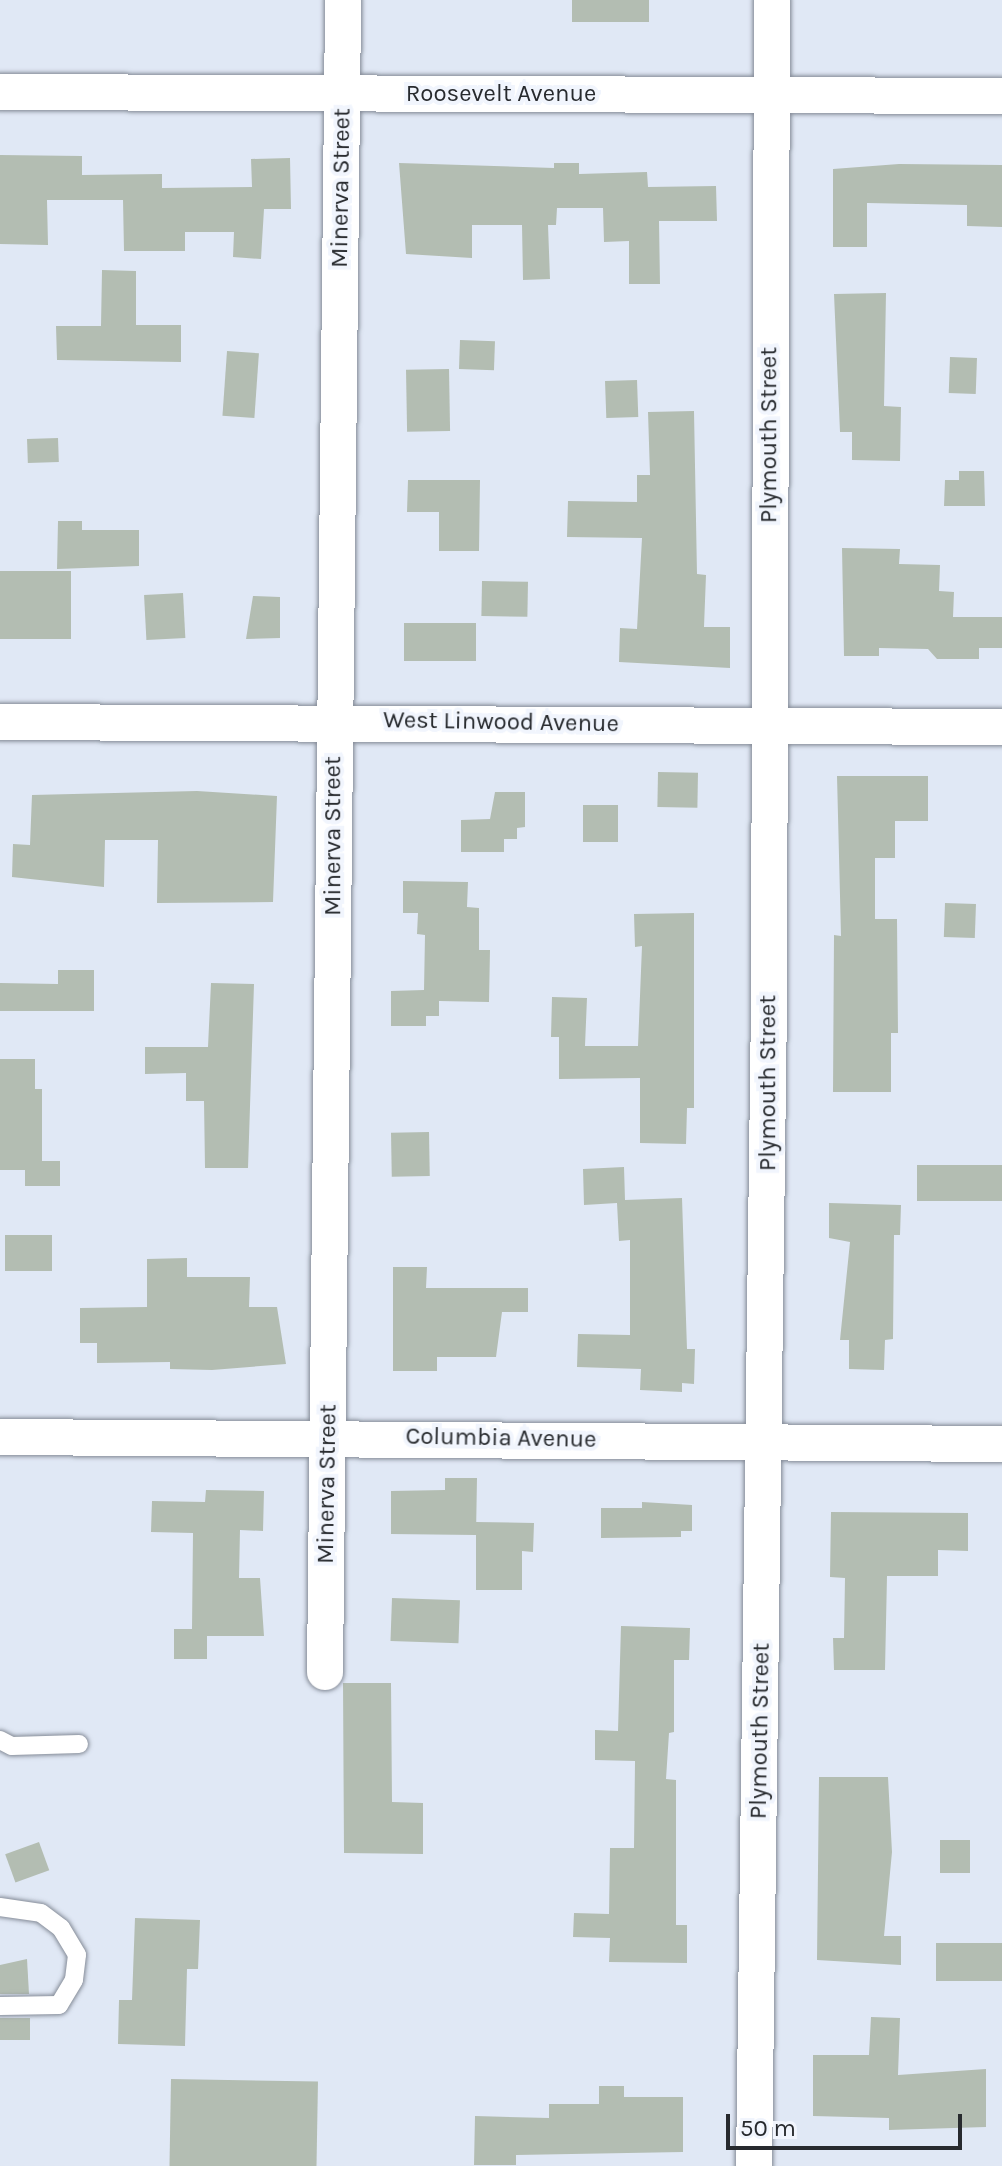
<!DOCTYPE html>
<style>
body{margin:0}
#map{position:relative;width:1002px;height:2166px;overflow:hidden;background:#e0e8f5;font-family:Karla,sans-serif}
div>[style]{position:absolute}
[style*='--x']{left:calc(var(--x)*1px);top:calc(var(--y)*1px);width:calc(var(--w)*1px);rotate:calc(var(--a)*1deg)}
.building>*{inset:0;background:#b3bdb2;transform-origin:0 0}
.roads{filter:drop-shadow(0 0 2px #858c98) drop-shadow(0 0 2px #858c98)}
.lane>*{height:18px;margin:-9px;padding:0 9px;transform-origin:9px;border-radius:9px;background:#fff}
.street>*{height:36px;margin:-18px;padding:0 18px;transform-origin:18px;border-radius:18px;background:#fff}
span{translate:-50% -50%;white-space:nowrap;text-align:center;line-height:1.15;-webkit-text-stroke:8px #f1f5fd;paint-order:stroke}
.street-label{font-size:24px;color:#272a2e}
.scale{position:absolute;left:726px;top:2114px;width:236px;height:36px;box-sizing:border-box;border:4px solid #272a2e;border-top:0;padding-left:10px;font-size:24px;line-height:28px;white-space:nowrap;color:#272a2e;-webkit-text-stroke:6px #f1f5fd;paint-order:stroke}
</style>
<div id="map">
<div class="building">
<i style="left:572px;top:0;width:77px;height:22px"></i>
<i style="clip-path:polygon(0 155px,82px 156px,82px 175px,162px 174px,162px 188px,252px 187px,251px 159px,290px 158px,291px 209px,264px 209px,261px 259px,233px 257px,234px 232px,185px 232px,185px 251px,124px 251px,123px 200px,47px 200px,48px 245px,0 244px)"></i>
<i style="clip-path:polygon(399px 163px,554px 168px,554px 163px,579px 163px,579px 174px,647px 172px,648px 187px,716px 186px,717px 221px,659px 221px,660px 284px,629px 284px,629px 241px,604px 242px,603px 208px,557px 208px,556px 225px,548px 225px,550px 279px,523px 280px,522px 225px,472px 225px,472px 258px,406px 254px)"></i>
<i style="clip-path:polygon(899px 164px,1002px 165px,1002px 227px,967px 226px,967px 205px,867px 203px,867px 247px,833px 247px,833px 169px)"></i>
<i style="clip-path:polygon(102px 270px,136px 271px,136px 325px,181px 325px,181px 362px,57px 360px,56px 326px,101px 326px)"></i>
<i style="clip-path:polygon(886px 293px,884px 406px,901px 407px,900px 461px,852px 460px,852px 432px,840px 432px,834px 294px)"></i>
<i style="left:460px;top:340px;width:35px;height:29px;rotate:2deg"></i>
<i style="left:227px;top:351px;width:32px;height:65px;rotate:4deg"></i>
<i style="left:950px;top:357px;width:27px;height:36px;rotate:2deg"></i>
<i style="left:449px;top:369px;width:62px;height:43px;rotate:89deg"></i>
<i style="left:637px;top:380px;width:37px;height:32px;rotate:88deg"></i>
<i style="clip-path:polygon(694px 411px,697px 574px,706px 575px,704px 627px,730px 627px,730px 668px,619px 662px,620px 628px,637px 629px,642px 538px,567px 537px,568px 501px,637px 502px,637px 475px,650px 475px,648px 412px)"></i>
<i style="left:58px;top:438px;width:24px;height:31px;rotate:88deg"></i>
<i style="clip-path:polygon(959px 471px,984px 471px,985px 506px,944px 506px,945px 480px,959px 480px)"></i>
<i style="clip-path:polygon(408px 480px,480px 480px,479px 551px,439px 551px,439px 512px,407px 512px)"></i>
<i style="clip-path:polygon(58px 521px,82px 521px,82px 530px,139px 530px,139px 566px,57px 569px)"></i>
<i style="clip-path:polygon(842px 548px,900px 549px,899px 564px,940px 565px,939px 591px,954px 592px,953px 617px,1002px 617px,1002px 648px,979px 648px,979px 659px,937px 659px,928px 649px,879px 648px,879px 656px,844px 656px)"></i>
<i style="left:0;top:571px;width:71px;height:68px"></i>
<i style="left:482px;top:581px;width:46px;height:35px;rotate:1deg"></i>
<i style="left:183px;top:593px;width:45px;height:39px;rotate:87deg"></i>
<i style="clip-path:polygon(253px 596px,280px 597px,280px 638px,246px 639px)"></i>
<i style="left:404px;top:623px;width:72px;height:38px"></i>
<i style="left:658px;top:772px;width:40px;height:35px;rotate:1deg"></i>
<i style="clip-path:polygon(837px 776px,928px 776px,928px 821px,895px 821px,895px 858px,875px 858px,875px 919px,897px 919px,898px 1033px,891px 1033px,891px 1092px,833px 1092px,834px 935px,841px 936px)"></i>
<i style="clip-path:polygon(197px 791px,277px 796px,273px 902px,157px 903px,158px 840px,105px 840px,104px 887px,12px 877px,13px 844px,30px 845px,32px 795px)"></i>
<i style="clip-path:polygon(495px 792px,525px 792px,525px 827px,517px 828px,517px 839px,504px 839px,504px 852px,461px 852px,461px 820px,490px 819px)"></i>
<i style="left:583px;top:805px;width:35px;height:37px"></i>
<i style="clip-path:polygon(403px 881px,468px 882px,467px 907px,479px 908px,479px 950px,490px 950px,489px 1002px,439px 1001px,439px 1016px,426px 1016px,426px 1026px,391px 1026px,391px 991px,424px 990px,425px 935px,417px 934px,418px 913px,403px 913px)"></i>
<i style="left:945px;top:903px;width:31px;height:34px;rotate:2deg"></i>
<i style="clip-path:polygon(694px 913px,694px 1108px,687px 1108px,686px 1144px,640px 1143px,640px 1078px,559px 1079px,559px 1037px,551px 1037px,552px 997px,587px 998px,585px 1046px,638px 1046px,642px 946px,635px 947px,634px 914px)"></i>
<i style="clip-path:polygon(58px 970px,94px 970px,94px 1011px,0 1011px,0 983px,58px 984px)"></i>
<i style="clip-path:polygon(211px 983px,254px 984px,248px 1168px,205px 1168px,204px 1101px,186px 1101px,186px 1073px,145px 1074px,145px 1047px,208px 1047px)"></i>
<i style="clip-path:polygon(0 1059px,35px 1059px,35px 1089px,42px 1089px,42px 1161px,60px 1161px,60px 1186px,25px 1186px,25px 1170px,0 1170px)"></i>
<i style="left:429px;top:1132px;width:44px;height:38px;rotate:89deg"></i>
<i style="left:1002px;top:1165px;width:36px;height:85px;rotate:90deg"></i>
<i style="clip-path:polygon(624px 1167px,625px 1200px,682px 1198px,687px 1349px,695px 1349px,694px 1384px,682px 1383px,682px 1392px,640px 1390px,641px 1369px,577px 1367px,578px 1334px,630px 1335px,630px 1240px,619px 1241px,617px 1203px,584px 1205px,583px 1169px)"></i>
<i style="clip-path:polygon(829px 1203px,901px 1205px,900px 1235px,894px 1235px,893px 1339px,885px 1340px,884px 1370px,849px 1369px,849px 1340px,840px 1340px,850px 1242px,829px 1238px)"></i>
<i style="left:5px;top:1235px;width:47px;height:36px"></i>
<i style="clip-path:polygon(187px 1258px,187px 1277px,250px 1277px,249px 1307px,277px 1307px,286px 1364px,212px 1370px,170px 1369px,170px 1362px,97px 1363px,97px 1343px,80px 1343px,80px 1308px,147px 1307px,147px 1259px)"></i>
<i style="clip-path:polygon(393px 1267px,427px 1267px,426px 1288px,528px 1288px,528px 1312px,502px 1312px,496px 1357px,437px 1357px,437px 1371px,393px 1371px)"></i>
<i style="clip-path:polygon(445px 1478px,477px 1478px,476px 1535px,391px 1534px,391px 1491px,445px 1490px)"></i>
<i style="clip-path:polygon(206px 1490px,264px 1491px,263px 1531px,240px 1530px,239px 1578px,260px 1578px,264px 1636px,207px 1636px,207px 1659px,174px 1659px,174px 1629px,192px 1629px,193px 1533px,151px 1532px,152px 1501px,205px 1502px)"></i>
<i style="clip-path:polygon(642px 1502px,692px 1505px,692px 1531px,681px 1531px,681px 1537px,601px 1538px,601px 1508px,642px 1508px)"></i>
<i style="clip-path:polygon(831px 1512px,968px 1513px,968px 1551px,938px 1550px,938px 1576px,887px 1576px,885px 1670px,834px 1670px,833px 1638px,844px 1638px,845px 1578px,830px 1577px)"></i>
<i style="clip-path:polygon(476px 1522px,534px 1523px,533px 1552px,522px 1551px,522px 1590px,476px 1590px)"></i>
<i style="left:392px;top:1598px;width:68px;height:43px;rotate:2deg"></i>
<i style="clip-path:polygon(621px 1626px,690px 1628px,689px 1660px,674px 1660px,674px 1732px,669px 1733px,666px 1779px,676px 1780px,676px 1925px,687px 1925px,687px 1963px,609px 1962px,610px 1938px,573px 1937px,574px 1913px,609px 1914px,610px 1848px,634px 1848px,635px 1761px,595px 1760px,595px 1730px,618px 1731px)"></i>
<i style="clip-path:polygon(343px 1683px,391px 1683px,392px 1802px,423px 1803px,423px 1854px,344px 1853px)"></i>
<i style="clip-path:polygon(819px 1777px,888px 1777px,892px 1852px,884px 1936px,901px 1936px,901px 1965px,817px 1960px)"></i>
<i style="left:940px;top:1840px;width:30px;height:33px"></i>
<i style="left:39px;top:1842px;width:30px;height:36px;rotate:70deg"></i>
<i style="clip-path:polygon(135px 1918px,200px 1920px,198px 1969px,187px 1969px,185px 2046px,118px 2044px,119px 2000px,132px 2000px)"></i>
<i style="left:1002px;top:1943px;width:38px;height:66px;rotate:90deg"></i>
<i style="clip-path:polygon(27px 1959px,29px 1994px,0 1994px,0 1965px)"></i>
<i style="clip-path:polygon(871px 2017px,900px 2018px,898px 2075px,986px 2069px,986px 2127px,889px 2130px,889px 2118px,813px 2116px,813px 2055px,869px 2055px)"></i>
<i style="left:0;top:2018px;width:30px;height:22px"></i>
<i style="left:171px;top:2079px;width:147px;height:87px;rotate:1deg"></i>
<i style="clip-path:polygon(599px 2086px,624px 2086px,624px 2097px,683px 2097px,683px 2152px,516px 2155px,516px 2165px,474px 2165px,475px 2116px,549px 2118px,549px 2104px,599px 2104px)"></i>
</div>
<div class="roads">
<div class="lane">
<i style="--x:0;--y:1740;--w:13;--a:27"></i>
<i style="--x:12;--y:1746;--w:67;--a:-1.7"></i>
<i style="--x:0;--y:1907;--w:41;--a:8.3"></i>
<i style="--x:41;--y:1913;--w:25;--a:37"></i>
<i style="--x:61;--y:1928;--w:31;--a:59"></i>
<i style="--x:77;--y:1955;--w:25;--a:97"></i>
<i style="--x:74;--y:1980;--w:29;--a:121"></i>
<i style="--x:59;--y:2005;--w:59;--a:179"></i>
</div>
<div class="street">
<i style="--x:0;--y:92;--w:1002;--a:0.23"></i>
<i style="--x:0;--y:722;--w:1002;--a:0.29"></i>
<i style="--x:0;--y:1437;--w:1002;--a:0.4"></i>
<i style="--x:325;--y:1672;--w:1672;--a:-89.38"></i>
<i style="--x:754;--y:2166;--w:1167;--a:-89.26"></i>
<i style="--x:769;--y:999;--w:999;--a:-89.83"></i>
</div>
</div>
<div class="street-label">
<span style="left:501px;top:94px">Roosevelt Avenue</span>
<span style="left:341px;top:188px;rotate:-89deg">Minerva Street</span>
<span style="left:769px;top:435px;rotate:-90deg">Plymouth Street</span>
<span style="left:501px;top:722px;rotate:1deg">West Linwood Avenue</span>
<span style="left:333px;top:836px;rotate:-90deg">Minerva Street</span>
<span style="left:768px;top:1083px;rotate:-90deg">Plymouth Street</span>
<span style="left:501px;top:1438px;rotate:1deg">Columbia Avenue</span>
<span style="left:327px;top:1484px;rotate:-89deg">Minerva Street</span>
<span style="left:760px;top:1731px;rotate:-89deg">Plymouth Street</span>
</div>
<div class="scale">50 m</div>
</div>
